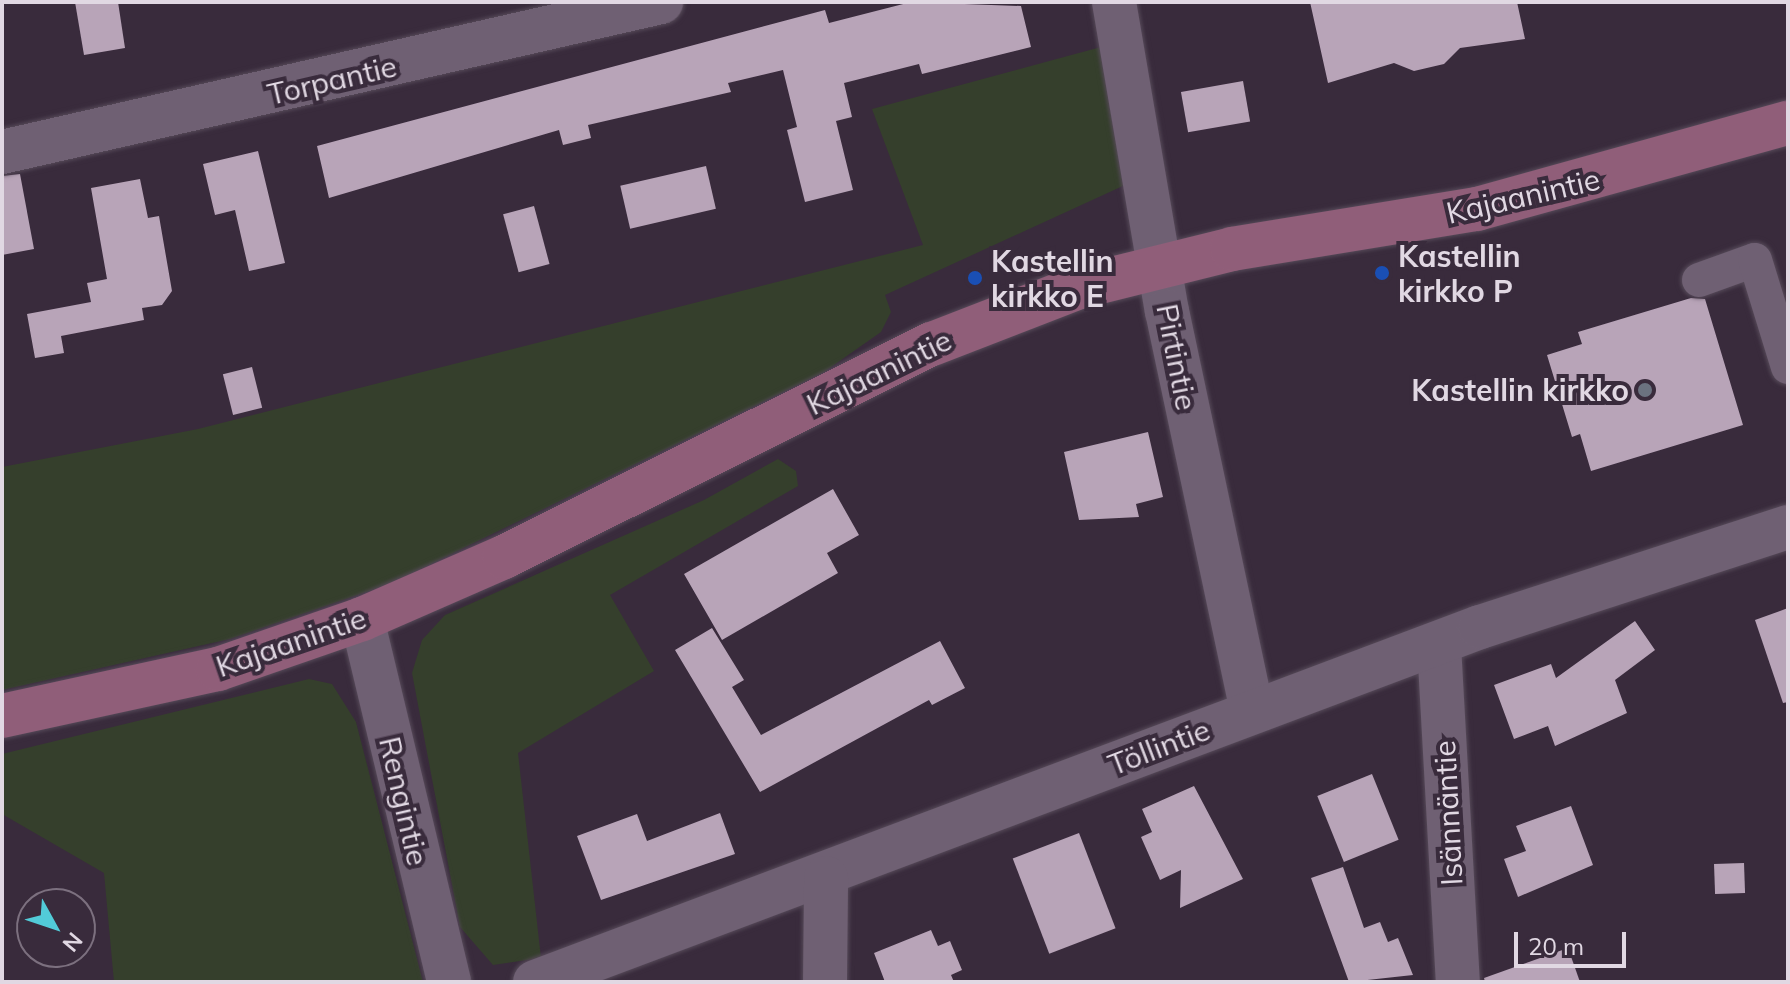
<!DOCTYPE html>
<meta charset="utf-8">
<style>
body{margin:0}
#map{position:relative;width:1790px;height:984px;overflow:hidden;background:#392b3c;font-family:Mulish,sans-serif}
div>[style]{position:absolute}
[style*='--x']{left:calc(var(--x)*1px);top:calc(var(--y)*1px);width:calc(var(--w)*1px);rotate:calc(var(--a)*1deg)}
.green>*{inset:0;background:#353f2c}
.building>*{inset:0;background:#b8a4b8;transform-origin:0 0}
.roads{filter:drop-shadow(0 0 2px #564a59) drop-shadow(0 0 2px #564a59)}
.pedestrian>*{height:34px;margin:-17px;padding:0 17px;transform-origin:17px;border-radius:17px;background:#6f6073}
.minor>*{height:44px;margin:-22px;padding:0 22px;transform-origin:22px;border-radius:22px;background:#6f6073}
.secondary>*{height:44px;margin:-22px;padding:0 22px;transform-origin:22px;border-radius:22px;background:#905e79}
.dots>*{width:22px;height:22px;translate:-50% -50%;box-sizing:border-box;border:4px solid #392b3c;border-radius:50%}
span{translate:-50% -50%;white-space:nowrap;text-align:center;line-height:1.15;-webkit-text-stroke:8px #392b3c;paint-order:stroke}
.street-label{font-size:30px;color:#e1d8e3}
.poi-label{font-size:30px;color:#e1d8e3;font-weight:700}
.left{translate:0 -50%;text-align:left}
.right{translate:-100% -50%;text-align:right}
.frame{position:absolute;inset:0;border:4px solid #e1d8e3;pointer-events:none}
.north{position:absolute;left:16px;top:888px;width:80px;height:80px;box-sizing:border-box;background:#392b3c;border:2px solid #7c707f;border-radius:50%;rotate:130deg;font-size:22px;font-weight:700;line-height:32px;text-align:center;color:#e1d8e3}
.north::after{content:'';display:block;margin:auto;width:28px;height:36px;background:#52cbd8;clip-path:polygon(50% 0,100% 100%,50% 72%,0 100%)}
.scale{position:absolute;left:1514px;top:932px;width:112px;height:36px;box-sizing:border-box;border:4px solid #e1d8e3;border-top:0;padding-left:10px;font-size:24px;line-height:28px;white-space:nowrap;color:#e1d8e3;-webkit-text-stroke:6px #392b3c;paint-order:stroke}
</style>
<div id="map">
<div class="green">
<i style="clip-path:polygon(1101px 47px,1125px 185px,885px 295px,891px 312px,881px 332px,824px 372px,392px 583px,230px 639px,2px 690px,2px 467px,198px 429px,923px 245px,872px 109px)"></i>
<i style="clip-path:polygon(778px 459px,796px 471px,798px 486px,610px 595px,654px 671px,518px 753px,541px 958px,493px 965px,460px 927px,412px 673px,422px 640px,445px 615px,704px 500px)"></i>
<i style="clip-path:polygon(309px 679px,332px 684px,356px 722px,423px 982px,114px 982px,104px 873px,2px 814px,2px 754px)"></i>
</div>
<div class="building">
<i style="clip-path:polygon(75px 2px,118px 2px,125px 48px,84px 55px)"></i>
<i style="clip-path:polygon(911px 2px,1021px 6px,1031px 47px,922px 74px,919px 64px,844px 83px,852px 117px,836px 121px,853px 190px,805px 202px,787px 130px,797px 127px,783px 70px,728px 83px,731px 92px,588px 125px,591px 138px,563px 145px,559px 130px,329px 198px,317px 146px,825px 10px,829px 23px)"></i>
<i style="clip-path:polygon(1310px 2px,1517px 2px,1525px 39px,1460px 48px,1444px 64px,1414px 71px,1394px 63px,1328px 83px)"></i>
<i style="left:1243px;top:81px;width:41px;height:63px;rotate:80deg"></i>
<i style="clip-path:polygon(258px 151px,285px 263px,249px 271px,235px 210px,215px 215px,203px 164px)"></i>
<i style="left:706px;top:166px;width:44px;height:88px;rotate:77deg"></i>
<i style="clip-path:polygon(20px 174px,34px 249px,2px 255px,2px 176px)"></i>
<i style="clip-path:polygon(140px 179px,148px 218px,159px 216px,172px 291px,162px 305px,142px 308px,144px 320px,61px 336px,64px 353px,35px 358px,27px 314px,91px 302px,87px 283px,107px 279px,91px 188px)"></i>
<i style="left:534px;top:206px;width:60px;height:32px;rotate:75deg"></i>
<i style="clip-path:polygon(1691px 298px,1705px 299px,1743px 425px,1591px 471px,1580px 434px,1572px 437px,1547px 355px,1582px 344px,1578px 332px)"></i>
<i style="left:252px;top:367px;width:42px;height:30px;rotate:76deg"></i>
<i style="clip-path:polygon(1148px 432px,1163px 497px,1136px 504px,1139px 517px,1079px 520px,1064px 452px)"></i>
<i style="clip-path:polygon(833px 489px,859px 535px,827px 553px,838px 573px,722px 640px,684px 574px)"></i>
<i style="clip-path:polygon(1788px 608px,1788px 702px,1783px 703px,1755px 620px)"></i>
<i style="clip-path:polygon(1635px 621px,1655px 650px,1615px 680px,1627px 713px,1555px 746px,1548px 726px,1514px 739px,1494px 685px,1551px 664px,1556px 678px)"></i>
<i style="clip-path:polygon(712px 628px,744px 680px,732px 687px,761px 735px,940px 641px,965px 688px,932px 705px,929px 700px,760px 792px,675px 650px)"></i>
<i style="left:1372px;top:774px;width:71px;height:59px;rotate:68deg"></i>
<i style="clip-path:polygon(1194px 786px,1243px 879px,1180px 908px,1181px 870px,1160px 880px,1141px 837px,1152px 832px,1142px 809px)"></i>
<i style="clip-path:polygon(1571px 806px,1593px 865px,1518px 897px,1504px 859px,1526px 851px,1516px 826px)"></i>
<i style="clip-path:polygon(720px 813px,735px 854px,601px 900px,577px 836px,637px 814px,647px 841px)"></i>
<i style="left:1079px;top:833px;width:102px;height:71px;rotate:69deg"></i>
<i style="left:1744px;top:863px;width:30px;height:30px;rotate:88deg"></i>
<i style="clip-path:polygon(1343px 867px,1364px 928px,1380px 922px,1388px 942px,1398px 938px,1413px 975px,1349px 982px,1311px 878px)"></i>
<i style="clip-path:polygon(931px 930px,938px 946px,950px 941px,962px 970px,951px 975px,954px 982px,885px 982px,874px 953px)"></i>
<i style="clip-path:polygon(1568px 948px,1580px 982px,1485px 982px,1484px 978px)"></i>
</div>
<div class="roads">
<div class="pedestrian">
<i style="--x:1699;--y:280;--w:59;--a:-19.7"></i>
<i style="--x:1755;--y:260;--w:112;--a:72.9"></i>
</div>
<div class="minor">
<i style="--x:1114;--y:2;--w:314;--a:80.3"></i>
<i style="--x:1167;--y:311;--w:408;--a:78"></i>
<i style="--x:2;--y:152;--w:676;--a:-12.82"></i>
<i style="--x:362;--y:619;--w:373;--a:76.5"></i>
<i style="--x:1439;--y:645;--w:338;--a:86.8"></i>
<i style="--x:535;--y:982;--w:1009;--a:-20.59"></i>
<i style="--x:1480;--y:627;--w:324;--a:-18"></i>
<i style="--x:825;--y:982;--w:104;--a:-89.4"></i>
</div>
<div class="secondary">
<i style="--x:2;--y:716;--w:221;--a:-12.3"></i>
<i style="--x:218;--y:669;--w:152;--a:-19.1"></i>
<i style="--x:362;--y:619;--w:155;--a:-23.6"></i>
<i style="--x:504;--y:557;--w:478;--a:-26.5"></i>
<i style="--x:932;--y:344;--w:158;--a:-21.2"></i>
<i style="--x:1079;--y:287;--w:158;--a:-13.9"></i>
<i style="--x:1232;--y:249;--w:248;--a:-9.3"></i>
<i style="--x:1477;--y:209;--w:323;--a:-15.5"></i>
</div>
</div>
<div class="dots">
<i style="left:1382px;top:273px;background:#1a4fb4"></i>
<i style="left:975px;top:278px;background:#1a4fb4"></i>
<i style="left:1645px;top:390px;background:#6b7280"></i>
</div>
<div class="street-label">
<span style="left:332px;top:80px;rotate:-13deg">Torpantie</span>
<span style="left:1523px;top:196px;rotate:-13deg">Kajaanintie</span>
<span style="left:1177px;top:357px;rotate:79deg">Pirtintie</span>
<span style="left:879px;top:372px;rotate:-26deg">Kajaanintie</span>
<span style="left:291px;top:642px;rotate:-19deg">Kajaanintie</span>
<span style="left:1159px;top:747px;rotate:-21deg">Töllintie</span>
<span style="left:404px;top:801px;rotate:77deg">Rengintie</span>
<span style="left:1448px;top:813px;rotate:-93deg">Isännäntie</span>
</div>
<div class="poi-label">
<span class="left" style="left:1398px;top:273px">Kastellin<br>kirkko P</span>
<span class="left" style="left:991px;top:278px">Kastellin<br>kirkko E</span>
<span class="right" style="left:1629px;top:390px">Kastellin kirkko</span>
</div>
<div class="frame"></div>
<div class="north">N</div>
<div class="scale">20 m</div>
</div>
